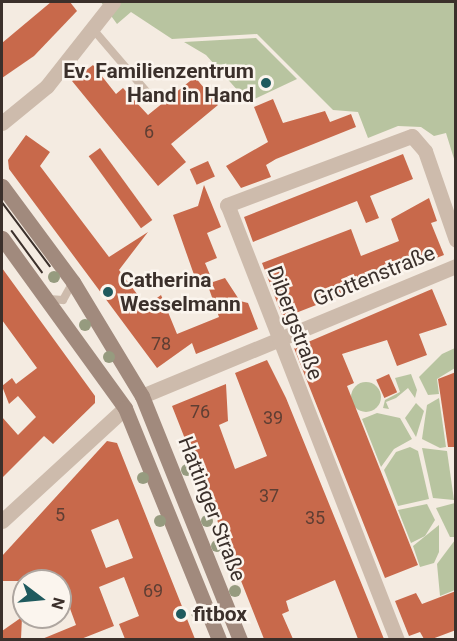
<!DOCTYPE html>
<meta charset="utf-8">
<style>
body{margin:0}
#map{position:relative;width:457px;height:641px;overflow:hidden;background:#f4ebe1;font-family:Roboto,sans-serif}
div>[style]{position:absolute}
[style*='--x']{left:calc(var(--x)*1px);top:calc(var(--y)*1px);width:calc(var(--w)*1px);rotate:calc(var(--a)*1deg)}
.green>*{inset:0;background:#b8c4a0}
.round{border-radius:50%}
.building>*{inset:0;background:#c8694b;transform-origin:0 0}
.service>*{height:8px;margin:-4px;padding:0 4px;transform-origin:4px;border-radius:4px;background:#cdbbac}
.minor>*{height:15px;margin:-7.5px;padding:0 7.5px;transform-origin:7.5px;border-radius:7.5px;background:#cdbbac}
.secondary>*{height:15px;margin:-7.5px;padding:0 7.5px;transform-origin:7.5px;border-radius:7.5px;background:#a18a7d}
.tram>*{height:1.5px;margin:-0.75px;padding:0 0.75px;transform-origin:0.75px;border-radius:0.75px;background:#3b302b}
.trees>*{width:12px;height:12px;margin:-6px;border-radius:50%;background:#969b7f}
.dots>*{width:16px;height:16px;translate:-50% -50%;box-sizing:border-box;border:3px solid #fbf5ee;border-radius:50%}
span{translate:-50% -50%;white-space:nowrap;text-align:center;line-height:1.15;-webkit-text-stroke:5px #fbf5ee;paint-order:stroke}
.number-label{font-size:18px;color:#5e3e33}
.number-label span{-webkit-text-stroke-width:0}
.poi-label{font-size:21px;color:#3b302b;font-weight:700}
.right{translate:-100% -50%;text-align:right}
.left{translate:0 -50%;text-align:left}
.street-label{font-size:21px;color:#3b302b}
.frame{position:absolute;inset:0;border:3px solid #3b302b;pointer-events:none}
.north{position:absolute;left:12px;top:569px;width:60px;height:60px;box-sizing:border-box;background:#fbf5ee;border:2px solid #aea6a0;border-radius:50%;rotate:106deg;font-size:16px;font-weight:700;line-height:24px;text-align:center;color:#3b302b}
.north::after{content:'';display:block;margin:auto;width:21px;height:27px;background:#1f5a5e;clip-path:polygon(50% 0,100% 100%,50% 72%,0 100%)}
</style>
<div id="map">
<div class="green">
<i style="clip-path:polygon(101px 2px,455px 2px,455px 162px,446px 133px,434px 136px,421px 127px,398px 126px,368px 138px,358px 112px,333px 110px,257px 34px,172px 39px,131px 12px,117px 24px)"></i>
<i style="clip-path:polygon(256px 38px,297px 79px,248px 102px,206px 55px,184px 42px)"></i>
<i style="clip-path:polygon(455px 348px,455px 368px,437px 379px,439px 394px,428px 395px,419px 377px,442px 354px)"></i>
<i style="clip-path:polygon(411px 374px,417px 390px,415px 398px,408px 388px,396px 398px,386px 402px,389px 409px,383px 408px,385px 400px,400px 392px,395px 378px)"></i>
<i class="round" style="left:351px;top:382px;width:30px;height:30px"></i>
<i style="clip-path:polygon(439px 398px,446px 447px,440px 448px,422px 439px,427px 405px)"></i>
<i style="clip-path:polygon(416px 403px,424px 411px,416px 437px,405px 418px)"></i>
<i style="clip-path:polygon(377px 413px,400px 418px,412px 439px,394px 449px,381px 467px,362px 419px)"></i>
<i style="clip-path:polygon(410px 447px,418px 451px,429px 499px,398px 506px,384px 470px,396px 452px)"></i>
<i style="clip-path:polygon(422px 448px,447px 451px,454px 500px,433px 498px)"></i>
<i style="clip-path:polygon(455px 503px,455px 537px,450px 537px,436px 508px)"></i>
<i style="clip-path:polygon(427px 504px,435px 520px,425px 536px,411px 543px,398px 510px)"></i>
<i style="clip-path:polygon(439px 525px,439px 552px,434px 563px,420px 567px,413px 546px)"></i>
<i style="clip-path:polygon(455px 540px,455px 590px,440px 596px,437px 564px)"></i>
</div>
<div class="building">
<i style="clip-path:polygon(51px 2px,70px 2px,77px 11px,34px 56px,2px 78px,2px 43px)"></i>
<i style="clip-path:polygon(93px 65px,116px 94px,123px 88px,148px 115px,195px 77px,218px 105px,171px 144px,186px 162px,158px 186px,72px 81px)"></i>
<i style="clip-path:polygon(273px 99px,283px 123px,325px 111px,330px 122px,351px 114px,356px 127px,276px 159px,266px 165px,271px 177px,241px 188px,226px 166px,268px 142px,254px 107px)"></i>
<i style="clip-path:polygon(26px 135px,50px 152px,40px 166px,109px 257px,148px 232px,119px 270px,146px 306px,161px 295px,177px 334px,219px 317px,208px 286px,199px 289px,173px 215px,198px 206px,204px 185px,221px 227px,207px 233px,217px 258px,205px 263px,213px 282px,225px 278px,240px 301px,248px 303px,258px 329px,196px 354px,192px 343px,157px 368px,9px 169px,8px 160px)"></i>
<i style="left:100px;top:148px;width:89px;height:14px;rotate:54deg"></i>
<i style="clip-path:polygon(403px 154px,413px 179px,370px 196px,379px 218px,366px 223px,357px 201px,253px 242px,244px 217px)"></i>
<i style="left:208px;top:161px;width:17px;height:20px;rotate:66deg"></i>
<i style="clip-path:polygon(429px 198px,437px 221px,431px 223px,444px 255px,283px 318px,262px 263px,351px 229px,361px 256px,399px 241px,391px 219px)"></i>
<i style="clip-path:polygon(2px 268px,95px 396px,95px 403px,53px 444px,44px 436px,2px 478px,2px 417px,18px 435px,36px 417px,18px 396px,9px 404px,2px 386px,12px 378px,16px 384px,37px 368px,2px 320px)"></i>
<i style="clip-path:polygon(432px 289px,447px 325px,419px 334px,427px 355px,397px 366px,387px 340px,342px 354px,354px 383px,347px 386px,418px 565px,385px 578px,294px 348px)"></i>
<i style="clip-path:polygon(267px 360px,286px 398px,384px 639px,358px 639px,335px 580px,286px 601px,289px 611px,282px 614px,293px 639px,264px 639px,172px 406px,226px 384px,228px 421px,219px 425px,235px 469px,267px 456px,235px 373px)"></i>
<i style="clip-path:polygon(456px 372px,456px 447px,448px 447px,438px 379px)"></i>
<i style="left:389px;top:374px;width:20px;height:14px;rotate:66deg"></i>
<i style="clip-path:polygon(evenodd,107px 441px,117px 443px,195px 639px,125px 639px,119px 624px,139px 616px,124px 577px,99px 587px,114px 626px,81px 639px,42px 639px,76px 625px,60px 581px,2px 581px,2px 556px,107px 441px,118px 519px,133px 558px,106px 568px,91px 530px,118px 519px)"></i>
<i style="clip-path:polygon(456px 591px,456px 630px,432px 639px,424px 639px,420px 632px,409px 636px,395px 601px,416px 593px,422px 604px)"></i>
<i style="clip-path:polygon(22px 617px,21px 639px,2px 639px,2px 631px)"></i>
</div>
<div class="service">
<i style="--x:92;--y:28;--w:92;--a:49.4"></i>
<i style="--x:49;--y:299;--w:14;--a:4"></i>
<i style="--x:63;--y:300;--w:21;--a:-61"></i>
</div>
<div class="minor">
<i style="--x:2;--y:123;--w:58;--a:-39.4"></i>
<i style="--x:47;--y:86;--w:107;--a:-51.8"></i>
<i style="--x:142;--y:396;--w:340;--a:-22.5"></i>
<i style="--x:2;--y:521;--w:167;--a:-42.6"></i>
<i style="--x:397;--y:640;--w:467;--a:-111.3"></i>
<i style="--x:227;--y:205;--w:197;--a:-20.5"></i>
<i style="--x:412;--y:136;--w:20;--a:49"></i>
<i style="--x:425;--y:151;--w:94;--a:70.8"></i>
</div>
<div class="secondary">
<i style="--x:2;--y:186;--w:119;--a:53.5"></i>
<i style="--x:73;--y:282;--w:133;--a:58.8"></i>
<i style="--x:142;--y:396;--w:263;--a:68.1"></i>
<i style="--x:2;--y:238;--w:210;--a:54.1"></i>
<i style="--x:125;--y:408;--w:250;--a:67.9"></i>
</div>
<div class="tram">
<i style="--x:2;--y:202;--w:80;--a:53.1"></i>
<i style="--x:12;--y:231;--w:51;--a:53.8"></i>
</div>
<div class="trees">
<i style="left:54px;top:277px"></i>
<i style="left:85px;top:325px"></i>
<i style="left:109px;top:357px"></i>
<i style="left:187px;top:470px"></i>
<i style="left:143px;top:478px"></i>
<i style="left:160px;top:521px"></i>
<i style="left:207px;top:521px"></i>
<i style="left:217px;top:546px"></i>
<i style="left:235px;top:591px"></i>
<i style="left:197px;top:613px"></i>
</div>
<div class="dots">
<i style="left:266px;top:83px;background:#1f5a5e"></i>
<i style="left:108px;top:292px;background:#1f5a5e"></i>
<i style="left:181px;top:614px;background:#1f5a5e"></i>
</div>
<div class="number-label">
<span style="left:149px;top:132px">6</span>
<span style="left:161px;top:344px">78</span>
<span style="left:200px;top:412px">76</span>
<span style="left:273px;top:418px">39</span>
<span style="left:269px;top:496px">37</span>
<span style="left:60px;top:515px">5</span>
<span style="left:315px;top:518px">35</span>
<span style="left:153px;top:591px">69</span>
</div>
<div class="poi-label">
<span class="right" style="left:254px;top:83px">Ev. Familienzentrum<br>Hand in Hand</span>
<span class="left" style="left:120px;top:292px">Catherina<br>Wesselmann</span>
<span class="left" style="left:193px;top:614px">fitbox</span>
</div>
<div class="street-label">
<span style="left:374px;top:276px;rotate:-22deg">Grottenstraße</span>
<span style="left:295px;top:323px;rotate:69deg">Dibergstraße</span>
<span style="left:212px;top:509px;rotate:69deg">Hattinger Straße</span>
</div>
<div class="frame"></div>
<div class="north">N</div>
</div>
